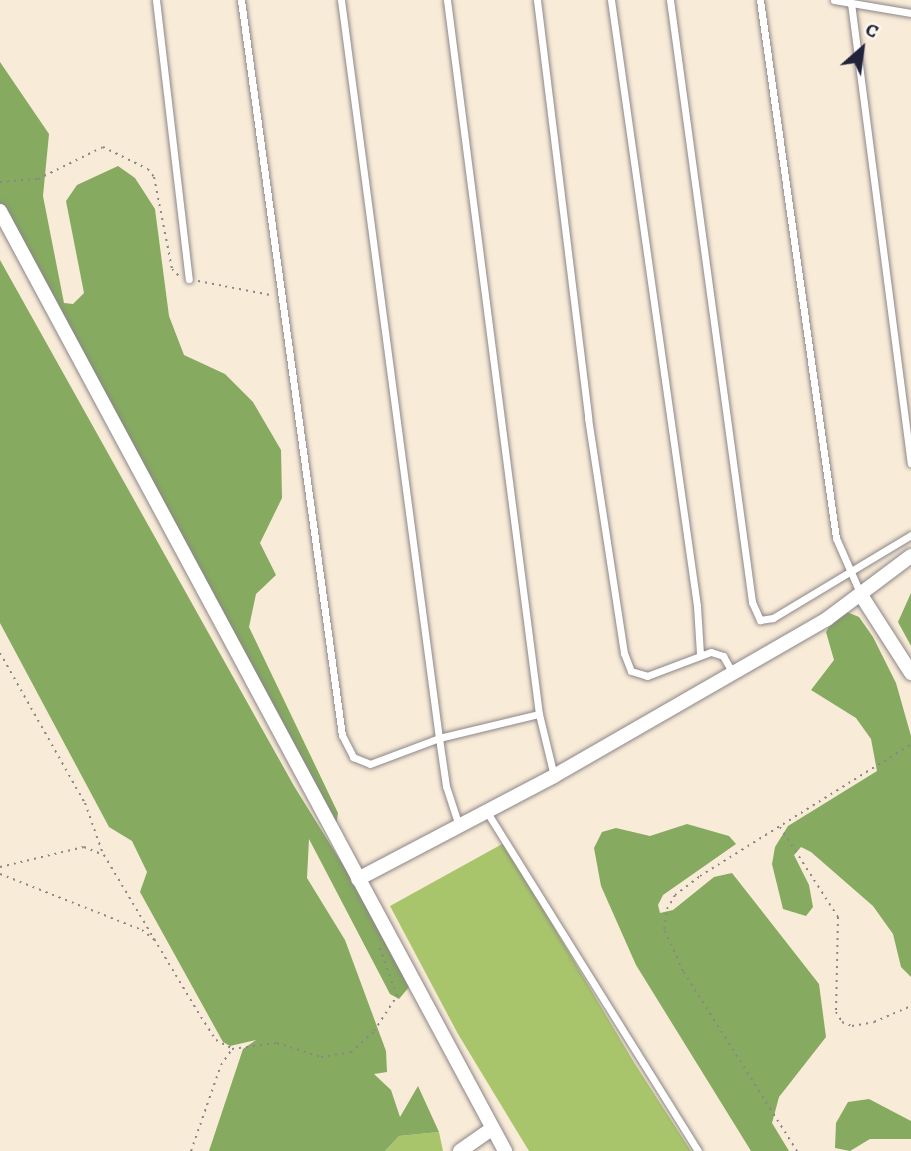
<!DOCTYPE html>
<meta charset="utf-8">
<style>
body{margin:0}
#map{position:relative;width:911px;height:1151px;overflow:hidden;background:#f8ebd7;font-family:Alegreya,serif}
div>[style]{position:absolute}
[style*='--x']{left:calc(var(--x)*1px);top:calc(var(--y)*1px);width:calc(var(--w)*1px);rotate:calc(var(--a)*1deg)}
.green>*{inset:0;background:#a9c56c}
.forest>*{inset:0;background:#86aa60}
.path>*{height:2px;margin-top:-1px;transform-origin:0;background:repeating-linear-gradient(90deg,#8d8689 0 2px,transparent 0 7px)}
.roads{filter:drop-shadow(0 0 2px #8d8689) drop-shadow(0 0 2px #8d8689)}
.lane>*{height:7px;margin:-3.5px;padding:0 3.5px;transform-origin:3.5px;border-radius:3.5px;background:#fff}
.street>*{height:14px;margin:-7px;padding:0 7px;transform-origin:7px;border-radius:7px;background:#fff}
span{translate:-50% -50%;white-space:nowrap;text-align:center;line-height:1.15;-webkit-text-stroke:7px #fbf7ec;paint-order:stroke}
.north{position:absolute;left:827px;top:14px;width:70px;height:70px;-webkit-text-stroke:5px #fbf7ec;paint-order:stroke;rotate:28deg;font-size:19px;font-weight:700;line-height:28px;text-align:center;color:#22223b}
.north::after{content:'';display:block;margin:auto;width:24px;height:32px;background:#22223b;clip-path:polygon(50% 0,100% 100%,50% 72%,0 100%)}
</style>
<div id="map">
<div class="green">
<i style="clip-path:polygon(504px 843px,635px 1064px,691px 1151px,529px 1151px,458px 1034px,390px 906px)"></i>
<i style="clip-path:polygon(439px 1132px,443px 1151px,385px 1151px,399px 1136px)"></i>
</div>
<div class="forest">
<i style="clip-path:polygon(0 62px,49px 134px,43px 196px,64px 303px,73px 304px,84px 293px,66px 201px,77px 185px,118px 166px,135px 178px,155px 209px,169px 316px,184px 355px,225px 374px,253px 402px,281px 450px,282px 498px,260px 543px,276px 575px,256px 594px,249px 627px,338px 813px,335px 832px,0 209px)"></i>
<i style="clip-path:polygon(0 260px,294px 786px,358px 889px,409px 987px,399px 999px,390px 994px,309px 839px,307px 878px,345px 940px,386px 1051px,387px 1072px,374px 1074px,391px 1090px,400px 1117px,418px 1086px,439px 1132px,399px 1136px,385px 1151px,209px 1151px,243px 1049px,256px 1040px,230px 1046px,223px 1042px,140px 892px,147px 872px,132px 841px,109px 827px,0 623px)"></i>
<i style="clip-path:polygon(911px 593px,911px 646px,898px 622px)"></i>
<i style="clip-path:polygon(847px 612px,859px 617px,873px 637px,896px 683px,911px 736px,911px 977px,901px 967px,893px 934px,873px 906px,811px 852px,801px 847px,794px 855px,809px 885px,813px 907px,806px 916px,783px 909px,772px 864px,775px 847px,788px 826px,877px 771px,871px 739px,856px 718px,811px 690px,834px 660px,826px 632px,831px 623px)"></i>
<i style="clip-path:polygon(687px 824px,729px 836px,736px 844px,663px 895px,658px 905px,660px 913px,673px 910px,714px 877px,732px 873px,819px 984px,826px 1037px,779px 1097px,772px 1123px,789px 1151px,751px 1151px,636px 965px,601px 886px,594px 848px,602px 832px,616px 828px,650px 836px)"></i>
<i style="clip-path:polygon(869px 1099px,911px 1121px,911px 1139px,870px 1139px,850px 1151px,835px 1148px,836px 1123px,848px 1102px)"></i>
</div>
<div class="path">
<i style="--x:0;--y:182;--w:38;--a:-5"></i>
<i style="--x:38;--y:179;--w:72;--a:-26.2"></i>
<i style="--x:103;--y:147;--w:50;--a:26.1"></i>
<i style="--x:148;--y:169;--w:10;--a:53"></i>
<i style="--x:154;--y:177;--w:94;--a:78.9"></i>
<i style="--x:172;--y:269;--w:10;--a:45"></i>
<i style="--x:198;--y:281;--w:74;--a:10.9"></i>
<i style="--x:0;--y:653;--w:172;--a:60.5"></i>
<i style="--x:85;--y:803;--w:54;--a:70.6"></i>
<i style="--x:780;--y:827;--w:107;--a:57.2"></i>
<i style="--x:838;--y:917;--w:95;--a:91.2"></i>
<i style="--x:836;--y:1012;--w:12;--a:59"></i>
<i style="--x:842;--y:1022;--w:11;--a:22"></i>
<i style="--x:852;--y:1026;--w:22;--a:-10"></i>
<i style="--x:874;--y:1022;--w:40;--a:-23.4"></i>
<i style="--x:0;--y:867;--w:86;--a:-13.4"></i>
<i style="--x:84;--y:847;--w:22;--a:22"></i>
<i style="--x:104;--y:855;--w:189;--a:59.1"></i>
<i style="--x:201;--y:1017;--w:27;--a:57"></i>
<i style="--x:216;--y:1040;--w:17;--a:28"></i>
<i style="--x:0;--y:874;--w:153;--a:21.5"></i>
<i style="--x:142;--y:930;--w:16;--a:38"></i>
<i style="--x:191;--y:1151;--w:91;--a:-70.8"></i>
<i style="--x:221;--y:1065;--w:19;--a:-55"></i>
<i style="--x:232;--y:1049;--w:45;--a:-7.6"></i>
<i style="--x:277;--y:1043;--w:46;--a:17.7"></i>
<i style="--x:321;--y:1057;--w:30;--a:-9"></i>
<i style="--x:351;--y:1052;--w:31;--a:-42"></i>
<i style="--x:374;--y:1031;--w:42;--a:-56.7"></i>
<i style="--x:397;--y:996;--w:53;--a:-109.8"></i>
<i style="--x:797;--y:1151;--w:213;--a:-122.3"></i>
<i style="--x:683;--y:971;--w:46;--a:-114.3"></i>
<i style="--x:664;--y:929;--w:20;--a:-81"></i>
<i style="--x:667;--y:909;--w:16;--a:-60"></i>
<i style="--x:675;--y:895;--w:31;--a:-37"></i>
<i style="--x:700;--y:876;--w:249;--a:-32"></i>
</div>
<div class="roads">
<div class="lane">
<i style="--x:156;--y:0;--w:281;--a:83.3"></i>
<i style="--x:241;--y:0;--w:742;--a:82.18"></i>
<i style="--x:342;--y:735;--w:25;--a:63"></i>
<i style="--x:353;--y:757;--w:18;--a:22"></i>
<i style="--x:370;--y:764;--w:74;--a:-20.6"></i>
<i style="--x:439;--y:738;--w:103;--a:-13.5"></i>
<i style="--x:341;--y:0;--w:744;--a:82.44"></i>
<i style="--x:439;--y:738;--w:49;--a:81.7"></i>
<i style="--x:446;--y:786;--w:42;--a:72"></i>
<i style="--x:447;--y:0;--w:720;--a:82.66"></i>
<i style="--x:539;--y:714;--w:64;--a:76.4"></i>
<i style="--x:537;--y:0;--w:421;--a:83"></i>
<i style="--x:588;--y:418;--w:238;--a:81.3"></i>
<i style="--x:624;--y:653;--w:19;--a:69"></i>
<i style="--x:631;--y:671;--w:17;--a:17"></i>
<i style="--x:647;--y:676;--w:68;--a:-20.6"></i>
<i style="--x:711;--y:652;--w:13;--a:18"></i>
<i style="--x:723;--y:656;--w:20;--a:60"></i>
<i style="--x:611;--y:0;--w:612;--a:81.92"></i>
<i style="--x:697;--y:606;--w:48;--a:86.4"></i>
<i style="--x:670;--y:0;--w:608;--a:82.24"></i>
<i style="--x:752;--y:602;--w:20;--a:66"></i>
<i style="--x:760;--y:620;--w:13;--a:-9"></i>
<i style="--x:773;--y:618;--w:161;--a:-31"></i>
<i style="--x:760;--y:0;--w:543;--a:81.96"></i>
<i style="--x:836;--y:538;--w:62;--a:66.3"></i>
<i style="--x:834;--y:0;--w:78;--a:9.6"></i>
<i style="--x:851;--y:3;--w:464;--a:82.6"></i>
<i style="--x:487;--y:812;--w:399;--a:58.1"></i>
</div>
<div class="street">
<i style="--x:0;--y:211;--w:1067;--a:61.75"></i>
<i style="--x:861;--y:595;--w:93;--a:57.3"></i>
<i style="--x:358;--y:879;--w:221;--a:-27.7"></i>
<i style="--x:554;--y:776;--w:315;--a:-29.9"></i>
<i style="--x:827;--y:619;--w:105;--a:-36.9"></i>
<i style="--x:460;--y:1151;--w:38;--a:-35"></i>
</div>
</div>
<div class="north">С</div>
</div>
